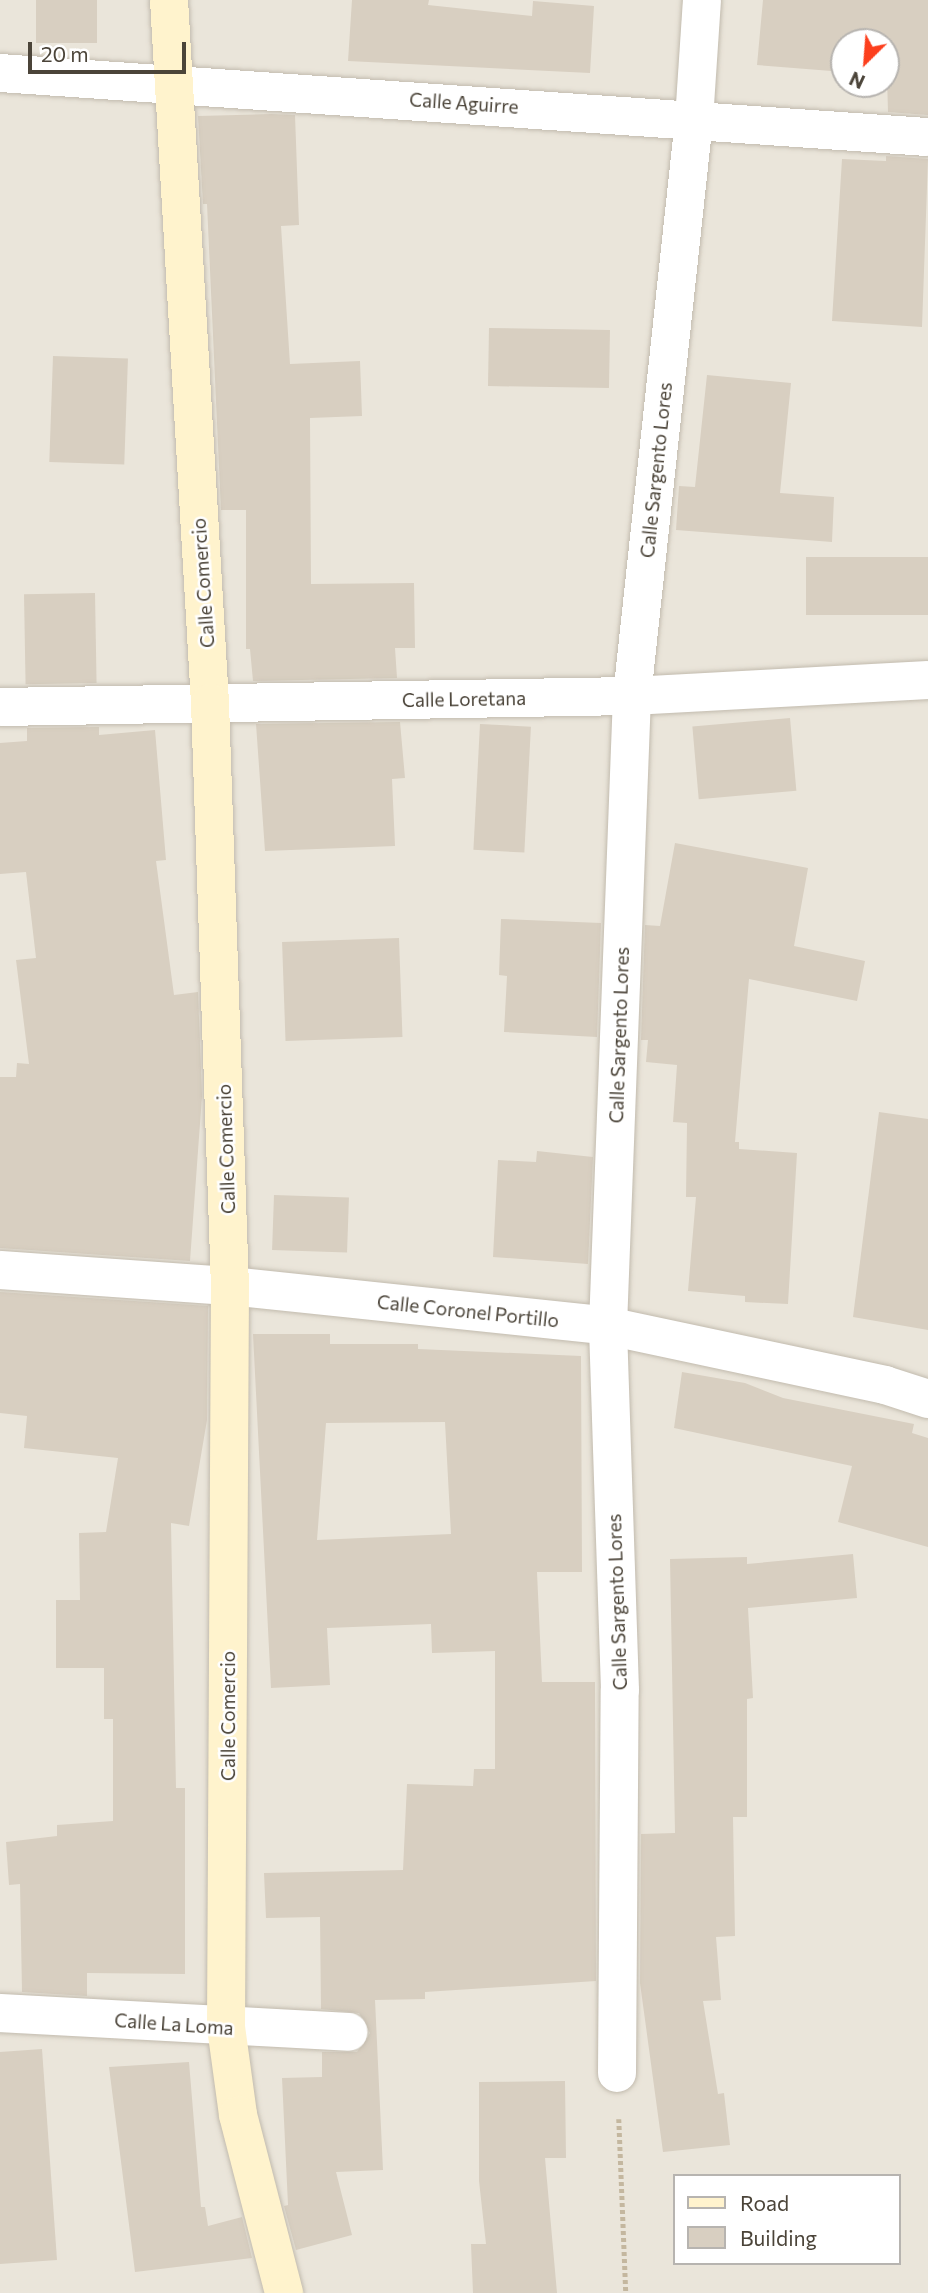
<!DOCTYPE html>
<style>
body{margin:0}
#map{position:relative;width:928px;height:2293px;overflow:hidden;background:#f6f3ec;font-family:Commissioner,sans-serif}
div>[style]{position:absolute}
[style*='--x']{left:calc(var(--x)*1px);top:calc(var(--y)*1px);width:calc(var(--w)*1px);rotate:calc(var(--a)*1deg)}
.residential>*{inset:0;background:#eae5da}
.building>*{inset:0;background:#d8cfc1;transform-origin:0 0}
.path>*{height:4.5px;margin-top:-2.25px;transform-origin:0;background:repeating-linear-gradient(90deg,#c4b79f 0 3.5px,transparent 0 7px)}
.roads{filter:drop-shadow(0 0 2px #c2bbae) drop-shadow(0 0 2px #c2bbae)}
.street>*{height:38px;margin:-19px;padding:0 19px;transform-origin:19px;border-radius:19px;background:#fff}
.secondary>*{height:38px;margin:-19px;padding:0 19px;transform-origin:19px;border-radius:19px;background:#fff3cd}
span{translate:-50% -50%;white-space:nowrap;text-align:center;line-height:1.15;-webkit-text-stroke:5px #fff;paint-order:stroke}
.street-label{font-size:19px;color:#4b4439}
.legend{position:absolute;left:673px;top:2174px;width:228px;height:91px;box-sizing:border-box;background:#fff;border:2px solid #b7b4b0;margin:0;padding:9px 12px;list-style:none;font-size:21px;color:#4b4439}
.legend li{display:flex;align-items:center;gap:14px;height:35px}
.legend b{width:35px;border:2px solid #b7b4b0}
.north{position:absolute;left:830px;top:28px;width:70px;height:70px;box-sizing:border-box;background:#fff;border:2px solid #b7b4b0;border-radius:50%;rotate:205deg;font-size:19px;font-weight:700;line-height:28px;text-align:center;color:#4b4439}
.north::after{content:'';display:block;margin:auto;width:24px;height:32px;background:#fc3f1d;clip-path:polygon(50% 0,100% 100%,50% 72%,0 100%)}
.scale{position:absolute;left:28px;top:42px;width:158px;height:32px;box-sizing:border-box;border:4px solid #4b4439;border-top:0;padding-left:9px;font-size:21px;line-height:24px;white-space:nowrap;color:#4b4439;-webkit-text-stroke:5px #fff;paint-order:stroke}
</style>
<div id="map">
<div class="residential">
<i style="clip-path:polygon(evenodd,0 0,928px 0,928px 2293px,0 2293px,0 0,844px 42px,886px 42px,886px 84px,844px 84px,844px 42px,0 0,674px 2176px,898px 2176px,898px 2263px,674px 2263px,674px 2176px)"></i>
</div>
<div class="building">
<i style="left:36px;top:0;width:61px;height:43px"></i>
<i style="clip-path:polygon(352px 0,429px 0,428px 5px,532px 16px,533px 1px,594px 6px,590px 73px,348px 61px)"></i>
<i style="clip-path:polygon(763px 0,928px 0,928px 115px,888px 112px,886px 42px,844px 42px,844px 72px,757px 65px)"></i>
<i style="clip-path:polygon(271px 114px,295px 115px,299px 225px,281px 226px,290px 364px,360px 361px,362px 416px,310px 418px,311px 584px,414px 583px,415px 648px,395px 648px,397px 678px,253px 681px,250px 649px,246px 649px,246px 510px,221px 510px,207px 204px,203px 204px,198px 116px)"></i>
<i style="clip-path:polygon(886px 156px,928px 159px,922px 327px,832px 321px,842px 159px,886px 161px)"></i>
<i style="left:489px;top:328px;width:121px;height:58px;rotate:1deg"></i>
<i style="left:53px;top:356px;width:75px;height:106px;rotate:2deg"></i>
<i style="clip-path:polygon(707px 375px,791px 383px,780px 493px,834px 497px,832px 542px,676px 530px,679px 486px,695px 487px)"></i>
<i style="left:928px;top:557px;width:58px;height:122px;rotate:90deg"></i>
<i style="left:95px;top:593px;width:90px;height:71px;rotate:89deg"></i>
<i style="left:790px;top:718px;width:73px;height:98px;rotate:85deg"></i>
<i style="clip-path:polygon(400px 722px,405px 778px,392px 779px,395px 846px,265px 851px,256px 724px)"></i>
<i style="left:480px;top:724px;width:51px;height:126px;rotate:3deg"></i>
<i style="clip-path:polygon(99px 727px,99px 735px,155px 730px,166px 860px,156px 861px,174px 995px,198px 992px,202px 1096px,190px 1261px,0 1248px,0 1077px,16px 1077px,17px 1063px,29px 1064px,16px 960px,36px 958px,26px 872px,0 874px,0 743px,27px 741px,27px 728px)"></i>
<i style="clip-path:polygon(675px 843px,808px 868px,794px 946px,865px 961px,857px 1001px,749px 979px,735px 1142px,739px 1142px,739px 1149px,797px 1153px,788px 1304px,745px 1302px,745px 1296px,688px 1291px,696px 1197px,686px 1197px,687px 1123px,673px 1122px,677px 1065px,646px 1062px,648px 1040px,641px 1040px,645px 925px,660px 926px)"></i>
<i style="clip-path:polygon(501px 919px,601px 923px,597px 1037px,504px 1032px,507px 976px,499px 975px)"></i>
<i style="left:399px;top:938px;width:99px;height:117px;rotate:88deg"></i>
<i style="clip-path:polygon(879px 1112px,928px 1119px,928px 1330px,853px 1317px)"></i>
<i style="clip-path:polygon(537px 1151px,593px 1157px,588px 1264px,493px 1257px,498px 1160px,536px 1162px)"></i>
<i style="left:274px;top:1195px;width:75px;height:55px;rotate:2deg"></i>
<i style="clip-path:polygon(0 1292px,208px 1306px,207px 1420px,189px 1526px,171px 1523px,176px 1788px,185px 1788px,185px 1974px,87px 1973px,87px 1996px,22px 1992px,20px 1884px,9px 1885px,6px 1842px,57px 1836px,57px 1825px,113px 1821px,113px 1719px,104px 1719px,104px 1668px,56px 1668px,56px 1600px,80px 1600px,79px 1533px,106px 1532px,118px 1458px,24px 1448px,27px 1416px,0 1413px)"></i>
<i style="clip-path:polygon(evenodd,253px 1334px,330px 1334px,330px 1344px,418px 1344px,418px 1349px,581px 1356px,582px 1572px,537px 1572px,542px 1682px,595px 1682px,596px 1981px,425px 1992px,425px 1999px,375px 2000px,383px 2170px,336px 2172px,352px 2235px,296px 2250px,284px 2206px,288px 2205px,282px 2078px,322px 2077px,322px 2052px,357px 2052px,370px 2033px,359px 2013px,321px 2009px,320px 1917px,266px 1918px,264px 1873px,403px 1870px,407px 1784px,473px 1786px,474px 1769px,495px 1769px,495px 1651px,432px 1653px,431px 1624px,327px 1628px,330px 1685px,271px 1688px,253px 1334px,445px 1422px,451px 1534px,317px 1540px,326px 1423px,445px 1422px)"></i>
<i style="clip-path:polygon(682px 1372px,745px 1383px,783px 1398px,914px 1424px,912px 1433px,928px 1438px,928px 1547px,838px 1522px,852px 1466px,674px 1428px)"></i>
<i style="clip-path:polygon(853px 1554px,857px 1598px,748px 1608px,753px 1698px,747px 1699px,747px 1817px,733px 1817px,735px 1936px,716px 1937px,721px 2000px,703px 2001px,718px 2094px,724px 2093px,730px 2145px,663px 2152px,640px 1983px,641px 1834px,675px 1833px,670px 1559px,747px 1557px,747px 1564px)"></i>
<i style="clip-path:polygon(42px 2049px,57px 2260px,0 2264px,0 2052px)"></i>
<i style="clip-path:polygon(189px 2062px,201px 2207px,205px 2207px,208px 2226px,242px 2217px,252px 2258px,135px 2272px,109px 2067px)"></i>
<i style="clip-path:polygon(565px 2081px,566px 2158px,545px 2158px,557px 2293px,473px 2293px,471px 2244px,486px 2244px,479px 2181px,479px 2082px)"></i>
</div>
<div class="path">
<i style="--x:619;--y:2119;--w:174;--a:87.7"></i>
</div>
<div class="roads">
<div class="street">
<i style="--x:0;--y:73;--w:930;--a:3.95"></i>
<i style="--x:0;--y:707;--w:632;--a:-1"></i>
<i style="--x:632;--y:696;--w:296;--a:-3.1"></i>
<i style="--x:0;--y:1270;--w:231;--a:4"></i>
<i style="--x:230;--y:1286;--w:380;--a:6"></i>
<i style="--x:608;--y:1326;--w:283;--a:12"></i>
<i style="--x:885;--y:1385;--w:45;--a:18"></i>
<i style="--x:0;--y:2013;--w:349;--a:3.1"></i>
<i style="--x:617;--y:2073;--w:383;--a:-89.6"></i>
<i style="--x:620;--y:1690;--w:364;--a:-91.9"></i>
<i style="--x:608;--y:1326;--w:630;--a:-87.82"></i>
<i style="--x:632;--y:696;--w:579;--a:-83.86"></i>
<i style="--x:694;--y:120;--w:120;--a:-86.2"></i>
</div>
<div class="secondary">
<i style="--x:169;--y:0;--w:704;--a:86.66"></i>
<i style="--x:210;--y:703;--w:583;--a:88.04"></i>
<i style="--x:230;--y:1286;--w:741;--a:90.31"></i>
<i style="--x:226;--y:2027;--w:89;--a:82.2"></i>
<i style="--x:238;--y:2115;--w:184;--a:75.5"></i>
</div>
</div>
<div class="street-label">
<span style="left:464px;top:103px;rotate:4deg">Calle Aguirre</span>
<span style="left:656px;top:470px;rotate:-84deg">Calle Sargento Lores</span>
<span style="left:203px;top:583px;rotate:-94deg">Calle Comercio</span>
<span style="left:464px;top:699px;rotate:-1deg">Calle Loretana</span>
<span style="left:619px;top:1035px;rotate:-88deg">Calle Sargento Lores</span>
<span style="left:226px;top:1149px;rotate:-92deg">Calle Comercio</span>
<span style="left:468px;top:1311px;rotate:6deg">Calle Coronel Portillo</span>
<span style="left:617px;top:1602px;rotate:-92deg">Calle Sargento Lores</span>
<span style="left:228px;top:1716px;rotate:-90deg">Calle Comercio</span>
<span style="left:174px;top:2024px;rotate:4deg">Calle La Loma</span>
</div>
<ul class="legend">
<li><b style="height:9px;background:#fff3cd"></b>Road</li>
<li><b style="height:19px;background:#d8cfc1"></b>Building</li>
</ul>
<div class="north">N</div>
<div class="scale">20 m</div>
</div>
